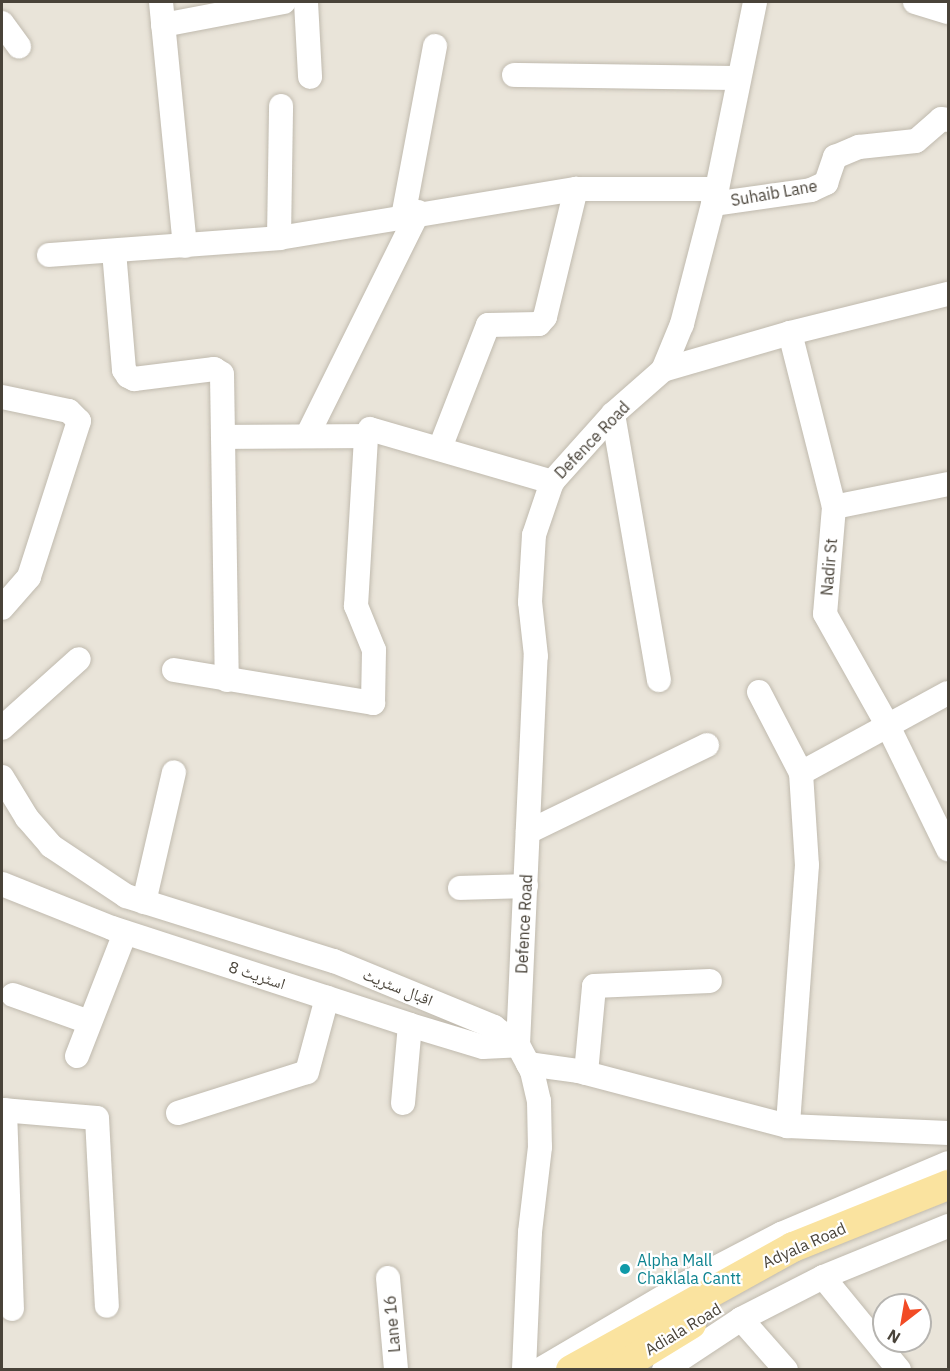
<!DOCTYPE html>
<meta charset="utf-8">
<style>
body{margin:0}
#map{position:relative;width:950px;height:1371px;overflow:hidden;background:#f5f2eb;font-family:"IBM Plex Sans","Noto Naskh Arabic",sans-serif}
div>[style]{position:absolute}
[style*='--x']{left:calc(var(--x)*1px);top:calc(var(--y)*1px);width:calc(var(--w)*1px);rotate:calc(var(--a)*1deg)}
.residential>*{inset:0;background:#e9e4d9}
.roads{filter:drop-shadow(0 0 2px #c0baae) drop-shadow(0 0 2px #c0baae)}
.minor>*{height:24px;margin:-12px;padding:0 12px;transform-origin:12px;border-radius:12px;background:#fff}
.major>*{height:30px;margin:-15px;padding:0 15px;transform-origin:15px;border-radius:15px;background:#fae39f}
.dots>*{width:16px;height:16px;translate:-50% -50%;box-sizing:border-box;border:3px solid #fff;border-radius:50%}
span{translate:-50% -50%;white-space:nowrap;text-align:center;line-height:1.15;-webkit-text-stroke:4.5px #fff;paint-order:stroke}
.street-label{font-size:16px;color:#494339}
.culture-label{font-size:16px;color:#0d838f}
.left{translate:0 -50%;text-align:left}
.frame{position:absolute;inset:0;border:3px solid #494339;pointer-events:none}
.north{position:absolute;left:872px;top:1293px;width:60px;height:60px;box-sizing:border-box;background:#fff;border:2px solid #b6b4b0;border-radius:50%;rotate:211deg;font-size:16px;font-weight:700;line-height:24px;text-align:center;color:#494339}
.north::after{content:'';display:block;margin:auto;width:21px;height:27px;background:#f24b25;clip-path:polygon(50% 0,100% 100%,50% 72%,0 100%)}
</style>
<div id="map">
<div class="residential">
<i style="clip-path:polygon(evenodd,2px 2px,948px 2px,948px 1369px,2px 1370px,2px 2px,884px 1305px,920px 1305px,920px 1341px,884px 1341px,884px 1305px)"></i>
</div>
<div class="roads">
<div class="minor">
<i style="--x:161;--y:2;--w:245;--a:84.4"></i>
<i style="--x:306;--y:2;--w:75;--a:86.9"></i>
<i style="--x:915;--y:2;--w:34;--a:17"></i>
<i style="--x:2;--y:23;--w:29;--a:54"></i>
<i style="--x:163;--y:25;--w:123;--a:-10.8"></i>
<i style="--x:514;--y:75;--w:225;--a:0.8"></i>
<i style="--x:713;--y:204;--w:99;--a:-8.1"></i>
<i style="--x:811;--y:190;--w:17;--a:-25"></i>
<i style="--x:826;--y:183;--w:28;--a:-71"></i>
<i style="--x:835;--y:157;--w:26;--a:-23"></i>
<i style="--x:859;--y:147;--w:57;--a:-6"></i>
<i style="--x:916;--y:141;--w:33;--a:-41"></i>
<i style="--x:941;--y:119;--w:7;--a:8"></i>
<i style="--x:403;--y:217;--w:174;--a:-79.4"></i>
<i style="--x:279;--y:238;--w:132;--a:-89.1"></i>
<i style="--x:114;--y:251;--w:119;--a:85.2"></i>
<i style="--x:124;--y:370;--w:7;--a:56"></i>
<i style="--x:128;--y:376;--w:7;--a:27"></i>
<i style="--x:134;--y:379;--w:81;--a:-7.1"></i>
<i style="--x:214;--y:369;--w:9;--a:32"></i>
<i style="--x:222;--y:374;--w:306;--a:89.1"></i>
<i style="--x:49;--y:255;--w:231;--a:-4.2"></i>
<i style="--x:279;--y:238;--w:301;--a:-9.4"></i>
<i style="--x:576;--y:189;--w:141;--a:0"></i>
<i style="--x:790;--y:333;--w:179;--a:75.8"></i>
<i style="--x:834;--y:507;--w:107;--a:94.8"></i>
<i style="--x:825;--y:614;--w:131;--a:60.7"></i>
<i style="--x:889;--y:728;--w:135;--a:64"></i>
<i style="--x:663;--y:370;--w:132;--a:-16.2"></i>
<i style="--x:790;--y:333;--w:163;--a:-13.9"></i>
<i style="--x:2;--y:397;--w:68;--a:11.8"></i>
<i style="--x:69;--y:411;--w:14;--a:45"></i>
<i style="--x:79;--y:421;--w:164;--a:107.8"></i>
<i style="--x:29;--y:577;--w:41;--a:131.1"></i>
<i style="--x:613;--y:414;--w:270;--a:80.2"></i>
<i style="--x:307;--y:436;--w:250;--a:-63.6"></i>
<i style="--x:223;--y:437;--w:143;--a:-0.4"></i>
<i style="--x:440;--y:448;--w:132;--a:-68.7"></i>
<i style="--x:488;--y:325;--w:51;--a:-1.1"></i>
<i style="--x:539;--y:324;--w:9;--a:-49"></i>
<i style="--x:545;--y:317;--w:132;--a:-76.4"></i>
<i style="--x:834;--y:507;--w:116;--a:-11.4"></i>
<i style="--x:174;--y:670;--w:202;--a:9.4"></i>
<i style="--x:373;--y:703;--w:53;--a:-88.9"></i>
<i style="--x:374;--y:650;--w:48;--a:-112.2"></i>
<i style="--x:356;--y:606;--w:170;--a:-86.6"></i>
<i style="--x:366;--y:436;--w:8;--a:-60"></i>
<i style="--x:370;--y:429;--w:190;--a:16.2"></i>
<i style="--x:759;--y:692;--w:91;--a:62.6"></i>
<i style="--x:801;--y:773;--w:92;--a:86.3"></i>
<i style="--x:807;--y:865;--w:262;--a:94.2"></i>
<i style="--x:788;--y:1126;--w:160;--a:2.5"></i>
<i style="--x:2;--y:728;--w:103;--a:-41.9"></i>
<i style="--x:801;--y:773;--w:167;--a:-28.6"></i>
<i style="--x:2;--y:777;--w:48;--a:58.6"></i>
<i style="--x:27;--y:818;--w:37;--a:49"></i>
<i style="--x:51;--y:846;--w:90;--a:33.7"></i>
<i style="--x:126;--y:896;--w:218;--a:17.4"></i>
<i style="--x:334;--y:961;--w:173;--a:22.4"></i>
<i style="--x:494;--y:1027;--w:30;--a:37"></i>
<i style="--x:518;--y:1045;--w:30;--a:62"></i>
<i style="--x:532;--y:1071;--w:31;--a:77"></i>
<i style="--x:539;--y:1101;--w:46;--a:88.8"></i>
<i style="--x:540;--y:1147;--w:86;--a:96.7"></i>
<i style="--x:530;--y:1232;--w:138;--a:92.5"></i>
<i style="--x:528;--y:832;--w:199;--a:-25.9"></i>
<i style="--x:2;--y:884;--w:118;--a:21.8"></i>
<i style="--x:112;--y:928;--w:313;--a:18"></i>
<i style="--x:410;--y:1025;--w:76;--a:16.8"></i>
<i style="--x:483;--y:1047;--w:35;--a:-3"></i>
<i style="--x:518;--y:1045;--w:389;--a:-87.4"></i>
<i style="--x:536;--y:656;--w:54;--a:-96.3"></i>
<i style="--x:530;--y:602;--w:67;--a:-86.6"></i>
<i style="--x:534;--y:535;--w:56;--a:-71.2"></i>
<i style="--x:552;--y:482;--w:91;--a:-48.1"></i>
<i style="--x:613;--y:414;--w:67;--a:-41.3"></i>
<i style="--x:663;--y:370;--w:50;--a:-67.6"></i>
<i style="--x:682;--y:324;--w:139;--a:-75.5"></i>
<i style="--x:717;--y:189;--w:191;--a:-78.5"></i>
<i style="--x:460;--y:888;--w:66;--a:-1.7"></i>
<i style="--x:144;--y:902;--w:133;--a:-77"></i>
<i style="--x:13;--y:995;--w:81;--a:19.6"></i>
<i style="--x:77;--y:1056;--w:132;--a:-68.7"></i>
<i style="--x:528;--y:1064;--w:50;--a:8"></i>
<i style="--x:578;--y:1071;--w:217;--a:14.7"></i>
<i style="--x:586;--y:1073;--w:87;--a:-84.7"></i>
<i style="--x:594;--y:986;--w:116;--a:-2.5"></i>
<i style="--x:403;--y:1103;--w:78;--a:-84.9"></i>
<i style="--x:2;--y:1110;--w:95;--a:4.8"></i>
<i style="--x:97;--y:1118;--w:188;--a:87"></i>
<i style="--x:5;--y:1110;--w:199;--a:88"></i>
<i style="--x:178;--y:1113;--w:135;--a:-17.6"></i>
<i style="--x:307;--y:1072;--w:77;--a:-74.9"></i>
<i style="--x:823;--y:1277;--w:120;--a:50.7"></i>
<i style="--x:388;--y:1278;--w:92;--a:85"></i>
<i style="--x:741;--y:1319;--w:68;--a:48.6"></i>
<i style="--x:539;--y:1370;--w:174;--a:-30.4"></i>
<i style="--x:689;--y:1282;--w:104;--a:-27.6"></i>
<i style="--x:781;--y:1234;--w:181;--a:-23"></i>
<i style="--x:664;--y:1370;--w:92;--a:-33.5"></i>
<i style="--x:741;--y:1319;--w:92;--a:-27.1"></i>
<i style="--x:823;--y:1277;--w:135;--a:-22.2"></i>
</div>
<div class="major">
<i style="--x:571;--y:1370;--w:254;--a:-29"></i>
<i style="--x:793;--y:1247;--w:167;--a:-21.8"></i>
<i style="--x:616;--y:1370;--w:88;--a:-31.5"></i>
</div>
</div>
<div class="dots">
<i style="left:625px;top:1269px;background:#0f9aa8"></i>
</div>
<div class="street-label">
<span style="left:774px;top:193px;rotate:-10deg">Suhaib Lane</span>
<span style="left:592px;top:440px;rotate:-46deg">Defence Road</span>
<span style="left:829px;top:567px;rotate:-85deg">Nadir St</span>
<span style="left:524px;top:924px;rotate:-87deg">Defence Road</span>
<span style="left:257px;top:975px;rotate:18deg">اسٹریٹ 8</span>
<span style="left:398px;top:987px;rotate:22deg">اقبال سٹریٹ</span>
<span style="left:804px;top:1245px;rotate:-24deg">Adyala Road</span>
<span style="left:392px;top:1324px;rotate:-95deg">Lane 16</span>
<span style="left:683px;top:1329px;rotate:-31deg">Adiala Road</span>
</div>
<div class="culture-label">
<span class="left" style="left:637px;top:1269px">Alpha Mall<br>Chaklala Cantt</span>
</div>
<div class="frame"></div>
<div class="north">N</div>
</div>
